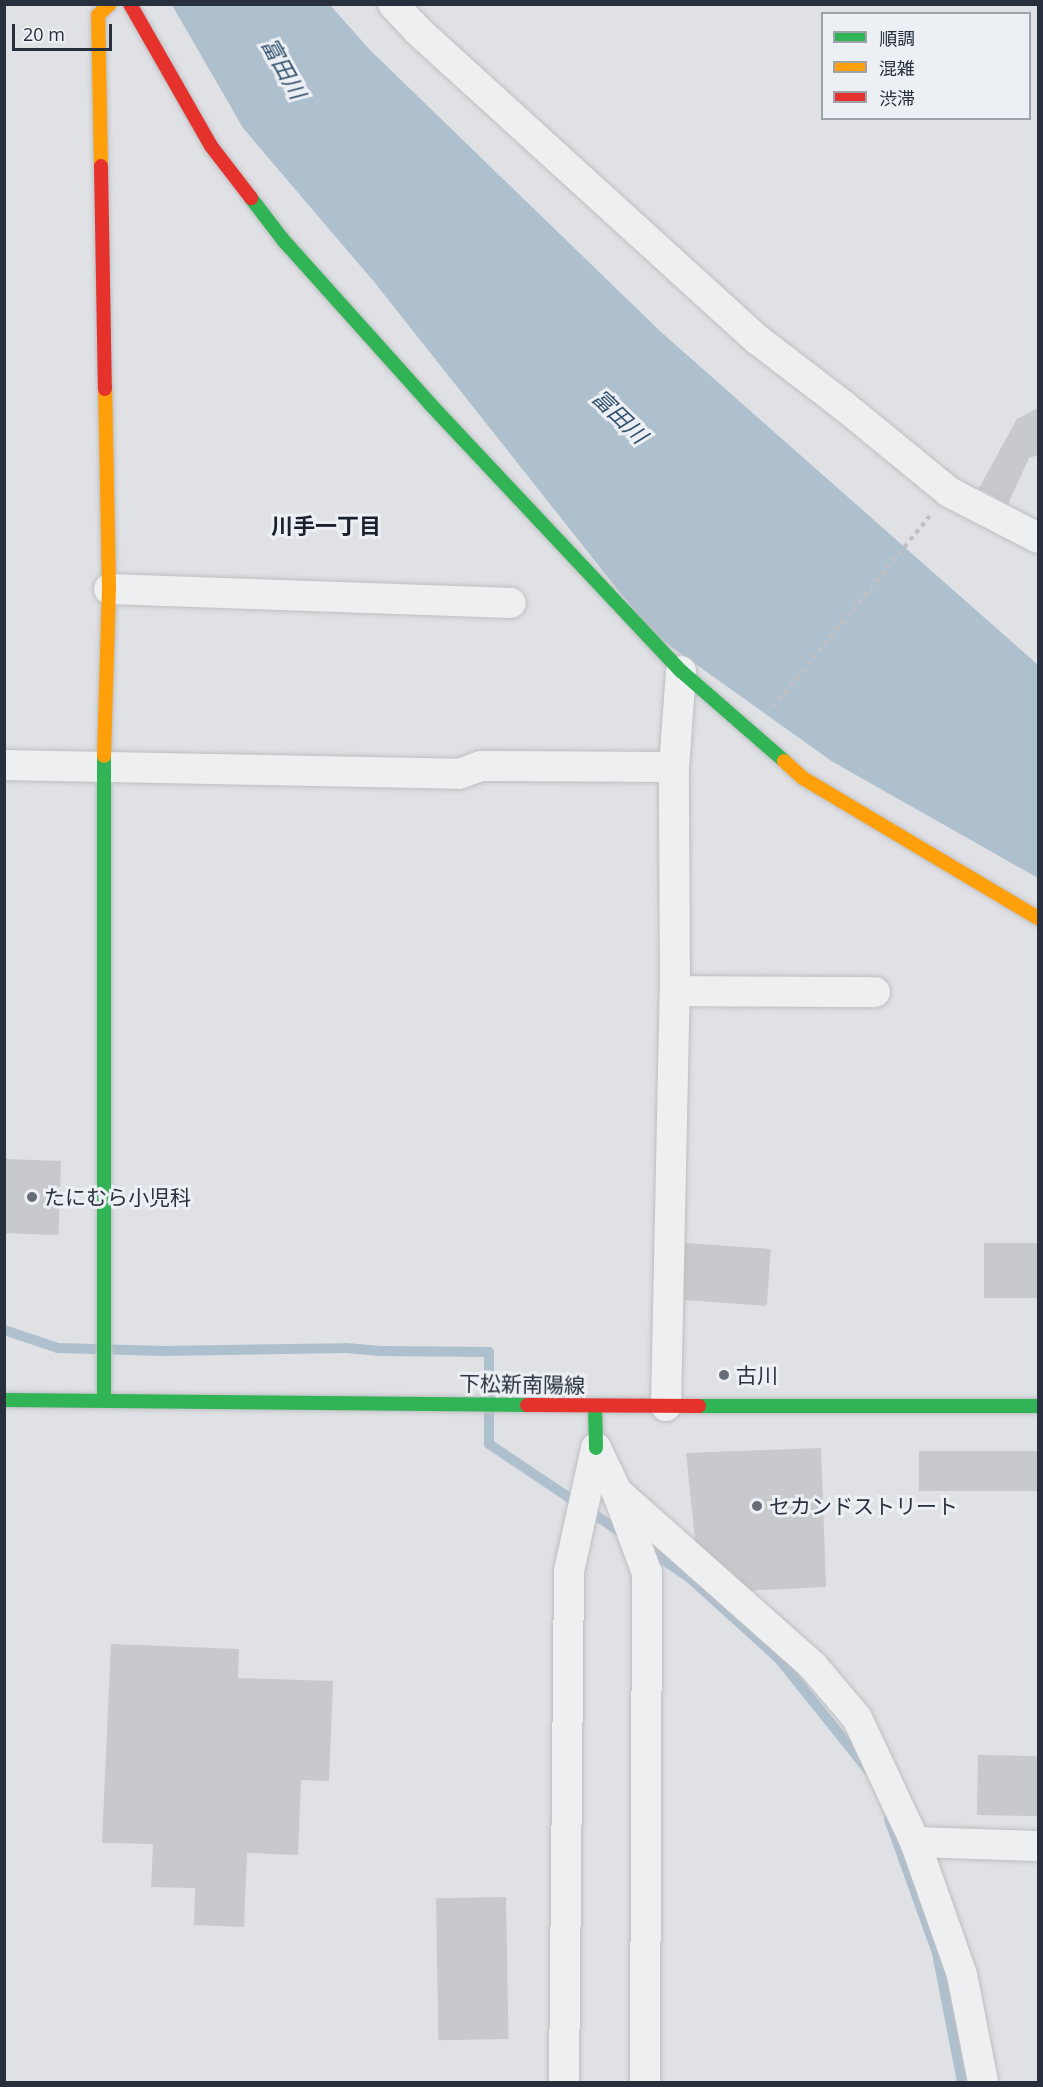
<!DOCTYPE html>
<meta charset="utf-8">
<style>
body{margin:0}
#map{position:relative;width:1043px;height:2087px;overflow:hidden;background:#dfe1e4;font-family:"Open Sans","Noto Sans JP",sans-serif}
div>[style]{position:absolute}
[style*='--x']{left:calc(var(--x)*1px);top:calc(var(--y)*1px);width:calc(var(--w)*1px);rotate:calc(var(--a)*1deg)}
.water>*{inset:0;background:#aebfce}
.stream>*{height:10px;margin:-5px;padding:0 5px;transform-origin:5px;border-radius:5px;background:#aebfce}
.building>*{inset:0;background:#c7c9cc;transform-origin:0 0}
.path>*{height:4px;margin-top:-2px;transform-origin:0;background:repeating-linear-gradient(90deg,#bec0c4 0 4.5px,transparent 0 9px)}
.roads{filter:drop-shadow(0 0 2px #bdbfc2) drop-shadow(0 0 2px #bdbfc2)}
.street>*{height:30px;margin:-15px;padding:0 15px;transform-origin:15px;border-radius:15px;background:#eeeff1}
.fast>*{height:14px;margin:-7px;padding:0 7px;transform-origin:7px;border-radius:7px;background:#30b455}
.slow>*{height:14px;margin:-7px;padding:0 7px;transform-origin:7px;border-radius:7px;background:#ff9f0a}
.jam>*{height:14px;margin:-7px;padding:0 7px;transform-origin:7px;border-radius:7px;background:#e5322d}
.dots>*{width:16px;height:16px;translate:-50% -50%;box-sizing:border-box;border:3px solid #ecf0f4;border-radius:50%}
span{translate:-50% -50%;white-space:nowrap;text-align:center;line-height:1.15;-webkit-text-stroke:6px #ecf0f4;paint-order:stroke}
.poi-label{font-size:21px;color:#27303c}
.left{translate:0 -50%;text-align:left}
.street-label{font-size:21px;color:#27303c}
.water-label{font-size:22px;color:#33516d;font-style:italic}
.neighbourhood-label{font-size:22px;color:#19212c;font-weight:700}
.frame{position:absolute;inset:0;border:6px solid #27303c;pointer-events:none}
.legend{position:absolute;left:821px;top:12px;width:210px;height:108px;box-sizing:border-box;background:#ecf0f4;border:2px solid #9da3aa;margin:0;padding:8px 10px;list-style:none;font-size:18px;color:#27303c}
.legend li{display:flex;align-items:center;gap:12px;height:30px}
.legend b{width:30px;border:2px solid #9da3aa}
.scale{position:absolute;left:12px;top:24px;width:100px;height:27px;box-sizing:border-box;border:3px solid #27303c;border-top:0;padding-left:8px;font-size:18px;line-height:21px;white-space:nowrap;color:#27303c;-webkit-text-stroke:4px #ecf0f4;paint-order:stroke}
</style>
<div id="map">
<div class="water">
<i style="clip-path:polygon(172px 5px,330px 5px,370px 50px,661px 332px,1038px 665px,1038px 878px,833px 762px,652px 633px,375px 283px,243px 128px)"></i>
</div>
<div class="stream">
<i style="--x:4;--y:1330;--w:57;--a:18.4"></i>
<i style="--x:58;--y:1348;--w:105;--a:1.6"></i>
<i style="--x:163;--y:1351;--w:183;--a:-0.9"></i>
<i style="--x:346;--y:1348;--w:32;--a:5"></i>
<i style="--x:378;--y:1351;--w:111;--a:0.5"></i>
<i style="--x:489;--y:1352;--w:92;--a:90"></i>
<i style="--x:489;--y:1444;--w:164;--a:33.8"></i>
<i style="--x:646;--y:1548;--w:53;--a:34.3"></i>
<i style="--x:690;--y:1578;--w:122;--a:42.3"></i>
<i style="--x:780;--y:1660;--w:142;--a:51.3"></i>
<i style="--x:889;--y:1819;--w:142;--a:70.3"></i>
<i style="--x:937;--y:1953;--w:131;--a:79"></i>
</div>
<div class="building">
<i style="clip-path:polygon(1038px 408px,1038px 455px,1029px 458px,1008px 504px,979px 488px,1017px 419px)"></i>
<i style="left:4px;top:1159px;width:57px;height:74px;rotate:2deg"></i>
<i style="left:685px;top:1243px;width:86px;height:57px;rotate:4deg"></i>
<i style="left:1038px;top:1243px;width:55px;height:54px;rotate:90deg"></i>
<i style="clip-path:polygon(821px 1448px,826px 1587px,737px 1591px,697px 1558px,686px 1453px)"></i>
<i style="left:1038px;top:1451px;width:40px;height:119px;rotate:90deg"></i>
<i style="clip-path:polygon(111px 1644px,239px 1649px,238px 1678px,333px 1681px,329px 1781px,301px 1780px,298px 1855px,247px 1853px,244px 1927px,194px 1925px,195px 1888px,151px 1887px,153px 1844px,102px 1843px)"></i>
<i style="left:978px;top:1755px;width:60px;height:60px;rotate:1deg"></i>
<i style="left:506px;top:1897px;width:142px;height:70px;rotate:89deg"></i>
</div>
<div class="path">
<i style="--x:773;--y:707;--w:247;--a:-50.6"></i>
</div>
<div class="roads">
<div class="street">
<i style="--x:393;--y:4;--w:35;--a:47"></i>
<i style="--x:417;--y:30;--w:461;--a:42.3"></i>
<i style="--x:758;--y:340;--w:108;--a:37.5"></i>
<i style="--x:844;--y:406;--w:136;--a:39.3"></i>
<i style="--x:949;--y:492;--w:100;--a:27.3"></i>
<i style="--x:109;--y:589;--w:402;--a:2"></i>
<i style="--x:4;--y:765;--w:455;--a:1.1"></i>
<i style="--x:459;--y:774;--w:23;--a:-20"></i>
<i style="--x:481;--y:766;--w:193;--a:0.3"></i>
<i style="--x:675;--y:991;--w:200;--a:0.3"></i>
<i style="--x:666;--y:1406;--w:415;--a:-88.8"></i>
<i style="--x:675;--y:991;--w:224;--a:-90.3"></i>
<i style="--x:674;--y:767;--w:96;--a:-85.8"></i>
<i style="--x:596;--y:1448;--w:49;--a:64.5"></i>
<i style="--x:617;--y:1492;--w:86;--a:69.7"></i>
<i style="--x:647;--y:1573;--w:509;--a:90.23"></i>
<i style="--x:617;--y:1492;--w:262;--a:41.6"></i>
<i style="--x:813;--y:1666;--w:68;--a:49.8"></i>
<i style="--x:857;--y:1718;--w:137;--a:64.9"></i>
<i style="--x:915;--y:1842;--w:141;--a:70.5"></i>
<i style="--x:962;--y:1975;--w:109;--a:78.9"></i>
<i style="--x:915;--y:1842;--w:123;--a:1.9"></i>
<i style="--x:564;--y:2082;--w:511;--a:-89.44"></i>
<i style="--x:569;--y:1571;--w:126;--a:-77.6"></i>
</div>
<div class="fast">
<i style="--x:251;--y:198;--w:54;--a:52.5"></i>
<i style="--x:284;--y:241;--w:219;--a:48.1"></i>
<i style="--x:430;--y:404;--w:366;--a:46.8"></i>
<i style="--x:681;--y:671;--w:137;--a:41.1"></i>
<i style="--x:4;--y:1400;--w:523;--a:0.55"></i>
<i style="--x:104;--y:1400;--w:644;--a:-90"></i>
<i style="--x:595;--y:1406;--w:42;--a:88.6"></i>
<i style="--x:699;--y:1406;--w:339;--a:0"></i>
</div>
<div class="slow">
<i style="--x:101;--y:166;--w:151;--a:-91.1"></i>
<i style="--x:98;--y:15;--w:16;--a:-43"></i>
<i style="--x:104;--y:756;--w:167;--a:-88.3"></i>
<i style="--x:109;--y:589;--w:200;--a:-91.1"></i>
<i style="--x:784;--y:761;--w:25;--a:42"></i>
<i style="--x:803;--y:778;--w:274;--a:30.8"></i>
</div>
<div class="jam">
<i style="--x:130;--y:4;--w:163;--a:60.3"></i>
<i style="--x:211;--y:146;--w:66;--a:52.4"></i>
<i style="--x:101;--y:166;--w:223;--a:89"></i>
<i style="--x:527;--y:1405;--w:172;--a:0.3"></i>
</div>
</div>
<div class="dots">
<i style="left:32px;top:1197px;background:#676e77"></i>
<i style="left:724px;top:1375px;background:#676e77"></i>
<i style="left:757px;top:1506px;background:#676e77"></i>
</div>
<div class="poi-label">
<span class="left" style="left:44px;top:1197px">たにむら小児科</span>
<span class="left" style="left:736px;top:1375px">古川</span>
<span class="left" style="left:769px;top:1506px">セカンドストリート</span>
</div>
<div class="street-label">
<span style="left:522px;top:1384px;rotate:1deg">下松新南陽線</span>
</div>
<div class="water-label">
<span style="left:284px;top:68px;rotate:61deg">富田川</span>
<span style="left:620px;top:416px;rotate:44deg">富田川</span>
</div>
<div class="neighbourhood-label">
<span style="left:326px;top:526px">川手一丁目</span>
</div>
<div class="frame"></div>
<ul class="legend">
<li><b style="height:8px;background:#30b455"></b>順調</li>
<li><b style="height:8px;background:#ff9f0a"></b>混雑</li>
<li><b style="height:8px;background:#e5322d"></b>渋滞</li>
</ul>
<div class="scale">20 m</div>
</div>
